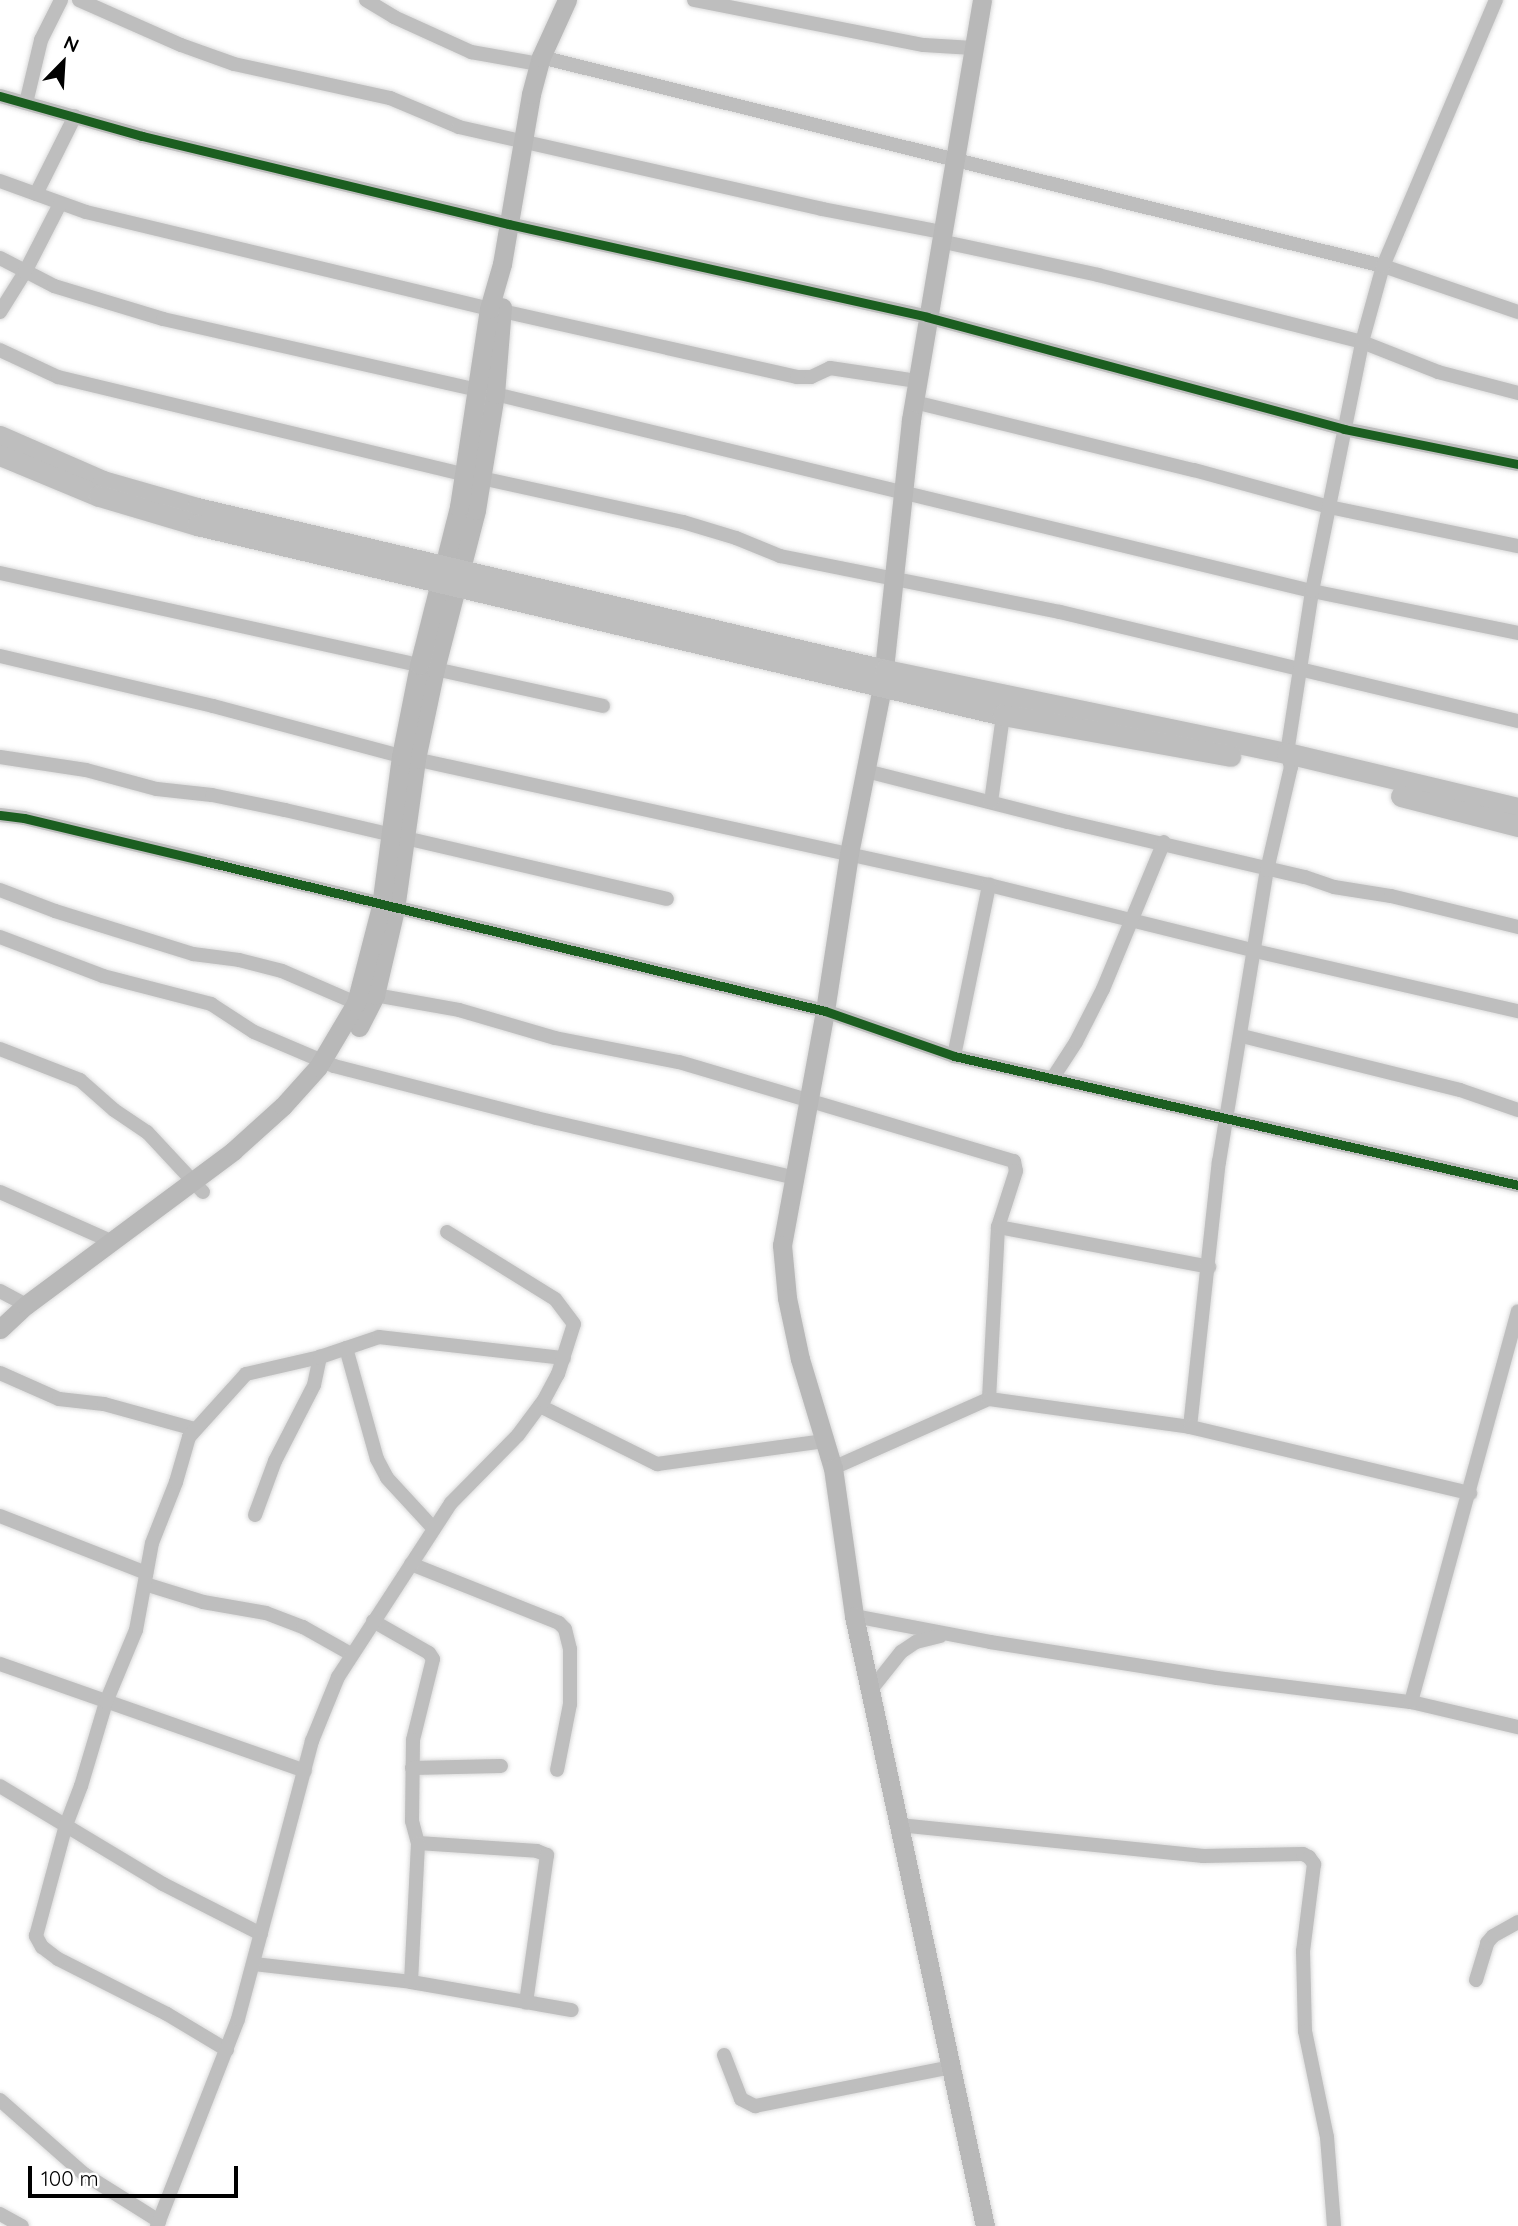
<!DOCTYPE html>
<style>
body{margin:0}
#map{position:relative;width:1518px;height:2226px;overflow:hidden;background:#fff;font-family:Quicksand,sans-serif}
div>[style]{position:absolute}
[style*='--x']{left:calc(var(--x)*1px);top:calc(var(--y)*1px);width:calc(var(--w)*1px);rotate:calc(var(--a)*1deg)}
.roads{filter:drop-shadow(0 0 2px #dbdbdb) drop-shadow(0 0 2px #dbdbdb)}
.street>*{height:14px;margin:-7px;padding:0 7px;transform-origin:7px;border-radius:7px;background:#bebebe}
.secondary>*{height:19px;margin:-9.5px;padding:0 9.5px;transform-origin:9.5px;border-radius:9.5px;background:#b8b8b8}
.primary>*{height:21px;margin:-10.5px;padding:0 10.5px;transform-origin:10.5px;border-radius:10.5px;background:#bebebe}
.cycleway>*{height:9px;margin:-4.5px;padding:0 4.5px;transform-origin:4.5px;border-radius:4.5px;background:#1b5e20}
span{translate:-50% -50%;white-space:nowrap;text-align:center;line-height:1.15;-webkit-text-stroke:5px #fff;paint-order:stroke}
.north{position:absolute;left:28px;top:28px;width:70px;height:70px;-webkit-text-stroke:5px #fff;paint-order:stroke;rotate:24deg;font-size:19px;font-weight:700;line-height:28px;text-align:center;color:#000}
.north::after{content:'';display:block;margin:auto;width:24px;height:32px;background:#000;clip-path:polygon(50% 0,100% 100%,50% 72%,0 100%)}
.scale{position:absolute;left:28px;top:2166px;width:210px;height:32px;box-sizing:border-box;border:4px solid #000;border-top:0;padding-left:9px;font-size:21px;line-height:24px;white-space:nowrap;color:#000;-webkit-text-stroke:5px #fff;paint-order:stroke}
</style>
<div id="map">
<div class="roads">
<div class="street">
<i style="--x:79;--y:0;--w:111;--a:23.8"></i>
<i style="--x:181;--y:45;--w:56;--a:19.7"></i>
<i style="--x:234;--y:64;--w:160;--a:12.3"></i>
<i style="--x:390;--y:98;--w:75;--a:22.8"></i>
<i style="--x:459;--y:127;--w:372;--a:12.7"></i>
<i style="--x:822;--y:209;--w:122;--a:10.9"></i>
<i style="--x:366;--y:0;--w:33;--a:31"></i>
<i style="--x:394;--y:17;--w:85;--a:24.4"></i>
<i style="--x:471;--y:52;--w:69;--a:10"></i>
<i style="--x:694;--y:0;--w:234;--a:11.1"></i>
<i style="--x:924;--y:45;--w:49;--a:3.5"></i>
<i style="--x:541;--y:57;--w:868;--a:13.94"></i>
<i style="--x:1383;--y:266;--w:143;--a:18.8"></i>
<i style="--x:0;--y:96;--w:148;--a:15.7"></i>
<i style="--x:142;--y:136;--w:377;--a:13.5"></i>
<i style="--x:509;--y:224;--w:428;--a:12.5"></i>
<i style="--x:927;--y:317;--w:432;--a:15"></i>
<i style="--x:1344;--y:429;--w:177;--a:11.4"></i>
<i style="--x:26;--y:103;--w:65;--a:-76.6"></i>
<i style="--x:41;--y:40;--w:45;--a:-63.4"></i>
<i style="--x:0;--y:181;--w:91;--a:19.8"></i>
<i style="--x:86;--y:212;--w:415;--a:13.5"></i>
<i style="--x:36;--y:194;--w:87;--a:-63.4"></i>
<i style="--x:940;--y:241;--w:162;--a:12.1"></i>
<i style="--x:1098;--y:275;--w:272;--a:14.2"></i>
<i style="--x:1362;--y:342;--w:82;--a:21.5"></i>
<i style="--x:1438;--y:372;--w:83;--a:14.7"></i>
<i style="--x:0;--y:258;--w:61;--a:27.4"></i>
<i style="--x:54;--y:286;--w:114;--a:16.8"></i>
<i style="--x:163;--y:319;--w:324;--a:12.7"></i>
<i style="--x:502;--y:311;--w:302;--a:12.6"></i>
<i style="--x:797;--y:377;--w:14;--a:0"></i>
<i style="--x:811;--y:377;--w:21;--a:-25"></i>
<i style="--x:830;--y:368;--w:88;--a:8.5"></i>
<i style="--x:0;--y:312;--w:47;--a:-58"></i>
<i style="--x:25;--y:272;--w:76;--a:-62.8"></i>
<i style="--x:0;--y:350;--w:64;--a:25"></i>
<i style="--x:58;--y:377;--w:419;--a:13.5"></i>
<i style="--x:495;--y:394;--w:840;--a:13.56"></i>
<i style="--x:1312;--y:591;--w:210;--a:11.5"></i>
<i style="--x:914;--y:402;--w:288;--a:13.7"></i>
<i style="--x:1194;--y:470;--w:140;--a:15.3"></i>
<i style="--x:1329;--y:507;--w:193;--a:11.7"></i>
<i style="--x:481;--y:478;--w:207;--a:12.3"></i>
<i style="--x:683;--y:522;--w:55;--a:16.8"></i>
<i style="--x:736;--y:538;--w:48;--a:22.2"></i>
<i style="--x:780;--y:556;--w:286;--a:11.3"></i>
<i style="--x:1060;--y:612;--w:471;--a:13.4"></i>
<i style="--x:0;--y:573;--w:429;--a:12.4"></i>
<i style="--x:0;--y:656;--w:219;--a:13.2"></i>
<i style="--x:213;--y:706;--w:195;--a:14.9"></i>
<i style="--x:401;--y:756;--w:602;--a:12.37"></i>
<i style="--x:989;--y:885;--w:274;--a:13.9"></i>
<i style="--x:1255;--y:951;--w:270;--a:12.9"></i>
<i style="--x:435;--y:669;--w:172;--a:12.4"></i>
<i style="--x:0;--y:757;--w:87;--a:8.6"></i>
<i style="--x:86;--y:770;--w:73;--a:15"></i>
<i style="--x:157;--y:789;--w:55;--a:6.2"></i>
<i style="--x:212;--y:795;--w:75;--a:11.6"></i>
<i style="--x:285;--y:810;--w:392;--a:13.1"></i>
<i style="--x:866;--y:771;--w:208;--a:14.2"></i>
<i style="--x:1068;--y:822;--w:243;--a:13.1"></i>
<i style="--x:1305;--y:877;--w:31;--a:19"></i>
<i style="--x:1334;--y:887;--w:58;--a:9"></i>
<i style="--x:1391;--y:896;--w:131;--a:13.7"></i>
<i style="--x:991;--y:802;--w:88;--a:-82.1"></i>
<i style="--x:0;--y:815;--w:24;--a:7"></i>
<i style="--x:24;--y:818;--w:185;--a:13.4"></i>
<i style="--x:204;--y:861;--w:639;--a:13.58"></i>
<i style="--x:825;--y:1011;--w:137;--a:19.2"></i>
<i style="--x:954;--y:1056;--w:579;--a:12.88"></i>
<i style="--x:0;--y:890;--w:59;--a:20.9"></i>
<i style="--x:55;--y:911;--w:145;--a:17.3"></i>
<i style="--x:193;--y:954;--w:46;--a:7.4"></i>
<i style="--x:239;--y:960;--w:44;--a:14.3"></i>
<i style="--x:282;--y:971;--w:81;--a:23.4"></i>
<i style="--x:0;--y:937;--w:110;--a:20.7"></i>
<i style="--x:103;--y:976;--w:112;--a:14.5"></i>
<i style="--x:211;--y:1004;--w:51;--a:33.1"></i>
<i style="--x:254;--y:1032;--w:87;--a:23"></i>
<i style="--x:334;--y:1066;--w:209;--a:14.4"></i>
<i style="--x:536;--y:1118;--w:263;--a:13"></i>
<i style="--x:375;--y:995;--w:85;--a:10.1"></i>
<i style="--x:459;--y:1010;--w:100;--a:16.3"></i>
<i style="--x:555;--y:1038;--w:126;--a:11"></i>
<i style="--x:679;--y:1062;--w:349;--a:16.5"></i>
<i style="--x:1014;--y:1161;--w:10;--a:79"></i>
<i style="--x:1016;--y:1171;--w:59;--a:107.8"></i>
<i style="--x:998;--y:1227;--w:172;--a:93"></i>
<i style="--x:1242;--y:1036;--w:225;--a:13.9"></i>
<i style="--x:1460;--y:1090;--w:61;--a:19"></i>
<i style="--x:0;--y:1049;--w:86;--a:21.2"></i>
<i style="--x:80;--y:1080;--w:45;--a:41.4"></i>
<i style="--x:114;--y:1110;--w:40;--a:34"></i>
<i style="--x:147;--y:1132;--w:82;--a:47"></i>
<i style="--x:954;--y:1056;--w:175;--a:-78.4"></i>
<i style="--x:1052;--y:1079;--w:44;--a:-57"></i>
<i style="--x:1076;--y:1042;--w:59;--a:-63"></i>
<i style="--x:1103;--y:989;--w:159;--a:-67.5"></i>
<i style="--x:0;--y:1192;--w:124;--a:23.9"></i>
<i style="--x:998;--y:1227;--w:215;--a:10.7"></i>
<i style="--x:0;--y:1291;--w:30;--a:28"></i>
<i style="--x:346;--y:1348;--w:115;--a:74.4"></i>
<i style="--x:377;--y:1459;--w:21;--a:62"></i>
<i style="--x:387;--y:1478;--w:69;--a:47.3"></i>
<i style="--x:0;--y:1373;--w:64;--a:23.8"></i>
<i style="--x:59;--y:1399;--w:45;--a:6.3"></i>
<i style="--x:104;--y:1404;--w:94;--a:15.4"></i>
<i style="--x:540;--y:1406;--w:131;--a:26.4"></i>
<i style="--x:657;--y:1464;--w:171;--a:-7.8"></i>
<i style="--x:1190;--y:1427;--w:267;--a:-83.8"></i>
<i style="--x:1219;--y:1162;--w:296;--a:-80.7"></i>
<i style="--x:1267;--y:870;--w:106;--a:-76.9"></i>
<i style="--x:1291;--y:767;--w:15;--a:-106"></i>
<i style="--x:1287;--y:753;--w:164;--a:-81.2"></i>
<i style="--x:1312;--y:591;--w:254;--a:-78.6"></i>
<i style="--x:1362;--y:342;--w:79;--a:-74.6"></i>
<i style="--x:1383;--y:266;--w:289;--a:-67"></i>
<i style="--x:833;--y:1468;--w:171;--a:-23.9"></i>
<i style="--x:989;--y:1399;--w:203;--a:7.9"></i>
<i style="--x:1190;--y:1427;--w:288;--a:13.3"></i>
<i style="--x:255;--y:1515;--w:58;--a:-69.7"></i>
<i style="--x:275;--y:1461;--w:85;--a:-62.8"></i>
<i style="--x:314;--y:1385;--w:29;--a:-78"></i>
<i style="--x:0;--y:1516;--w:157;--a:21.3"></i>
<i style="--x:411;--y:1564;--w:159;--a:21.7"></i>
<i style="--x:559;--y:1623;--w:8;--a:45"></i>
<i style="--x:565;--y:1629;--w:21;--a:76"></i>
<i style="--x:570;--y:1649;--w:55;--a:90"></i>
<i style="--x:570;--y:1704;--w:67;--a:101.1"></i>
<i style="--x:145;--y:1584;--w:61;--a:17.2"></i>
<i style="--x:203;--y:1602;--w:64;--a:9.9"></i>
<i style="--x:266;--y:1613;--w:40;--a:21"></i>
<i style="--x:303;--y:1627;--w:55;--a:29.4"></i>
<i style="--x:854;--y:1616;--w:138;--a:10.8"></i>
<i style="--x:990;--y:1642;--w:230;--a:9"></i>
<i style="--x:1217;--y:1678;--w:195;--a:7.1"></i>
<i style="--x:1411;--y:1702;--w:110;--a:13.2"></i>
<i style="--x:373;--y:1621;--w:64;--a:29.7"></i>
<i style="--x:429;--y:1653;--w:7;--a:56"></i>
<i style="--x:433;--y:1659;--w:83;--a:103.9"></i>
<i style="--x:413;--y:1740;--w:81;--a:90.7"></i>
<i style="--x:412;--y:1821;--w:23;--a:75"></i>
<i style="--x:418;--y:1843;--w:119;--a:3.8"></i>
<i style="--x:537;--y:1851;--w:11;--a:22"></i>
<i style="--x:547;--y:1855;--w:149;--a:98.1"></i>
<i style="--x:0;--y:1664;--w:323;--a:19.3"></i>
<i style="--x:870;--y:1691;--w:50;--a:-51.5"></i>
<i style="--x:901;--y:1652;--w:18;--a:-34"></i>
<i style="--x:916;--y:1642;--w:25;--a:-14"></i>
<i style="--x:1411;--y:1702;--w:405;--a:-74.7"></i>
<i style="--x:412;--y:1768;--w:89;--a:-1.3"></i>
<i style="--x:0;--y:1786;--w:190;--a:31"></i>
<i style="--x:163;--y:1884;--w:110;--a:27"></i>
<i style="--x:899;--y:1825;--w:306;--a:5.8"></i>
<i style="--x:1203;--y:1856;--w:100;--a:-1.1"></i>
<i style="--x:1303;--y:1854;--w:7;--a:27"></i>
<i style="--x:1309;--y:1857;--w:9;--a:54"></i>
<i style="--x:1314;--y:1864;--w:88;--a:97.2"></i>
<i style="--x:1303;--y:1951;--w:80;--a:88.6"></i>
<i style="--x:1305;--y:2031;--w:108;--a:78.3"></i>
<i style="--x:1327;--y:2137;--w:89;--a:85.5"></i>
<i style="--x:254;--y:1964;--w:158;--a:6.5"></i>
<i style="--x:411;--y:1982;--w:163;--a:9.9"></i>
<i style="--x:1476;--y:1980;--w:39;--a:-73"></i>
<i style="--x:1487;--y:1943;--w:9;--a:-49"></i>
<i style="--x:1493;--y:1936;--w:29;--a:-29"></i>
<i style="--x:411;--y:1982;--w:139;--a:-87.1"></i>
<i style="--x:227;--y:2050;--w:70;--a:-149"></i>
<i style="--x:167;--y:2014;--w:122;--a:-153.2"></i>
<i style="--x:58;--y:1959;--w:20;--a:-143"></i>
<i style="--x:42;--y:1947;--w:13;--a:-119"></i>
<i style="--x:36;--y:1936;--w:115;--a:-74.9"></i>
<i style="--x:66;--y:1825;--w:42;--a:-69"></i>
<i style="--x:81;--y:1786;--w:88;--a:-73.4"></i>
<i style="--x:106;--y:1702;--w:78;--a:-67.4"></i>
<i style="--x:136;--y:1630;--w:88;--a:-79.6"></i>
<i style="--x:152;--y:1543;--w:66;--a:-68.5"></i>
<i style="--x:176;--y:1482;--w:47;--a:-73.9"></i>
<i style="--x:189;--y:1437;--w:85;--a:-47.9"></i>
<i style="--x:246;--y:1374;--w:76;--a:-12.9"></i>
<i style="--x:320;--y:1357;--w:62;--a:-18.7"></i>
<i style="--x:379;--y:1337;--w:186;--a:6.5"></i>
<i style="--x:724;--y:2055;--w:47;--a:68.9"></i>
<i style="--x:741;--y:2099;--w:16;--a:27"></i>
<i style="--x:755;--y:2106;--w:201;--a:-11.2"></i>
<i style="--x:0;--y:2100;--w:112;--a:41.4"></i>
<i style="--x:84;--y:2174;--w:89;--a:32.1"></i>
<i style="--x:0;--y:2214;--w:25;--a:29"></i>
<i style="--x:157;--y:2226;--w:222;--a:-68.6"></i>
<i style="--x:238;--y:2019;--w:288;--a:-75.1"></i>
<i style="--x:312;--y:1741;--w:69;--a:-67.9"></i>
<i style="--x:338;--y:1677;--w:207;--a:-57"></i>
<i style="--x:451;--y:1503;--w:95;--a:-45.4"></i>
<i style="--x:518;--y:1435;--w:44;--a:-53.4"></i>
<i style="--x:544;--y:1400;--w:30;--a:-62"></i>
<i style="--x:558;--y:1374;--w:52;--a:-72.3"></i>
<i style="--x:574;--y:1324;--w:31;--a:-127"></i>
<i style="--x:555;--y:1299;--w:127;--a:-148.2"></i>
</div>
<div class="secondary">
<i style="--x:982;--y:0;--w:426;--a:99.6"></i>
<i style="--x:911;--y:420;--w:269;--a:96.2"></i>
<i style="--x:882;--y:687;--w:170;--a:101.2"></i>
<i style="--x:849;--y:854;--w:159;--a:98.7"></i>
<i style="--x:825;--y:1011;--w:238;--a:100.4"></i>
<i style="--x:782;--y:1245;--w:53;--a:84.6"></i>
<i style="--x:787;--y:1298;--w:62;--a:78"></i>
<i style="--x:800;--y:1359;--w:114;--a:73.2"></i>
<i style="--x:833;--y:1468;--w:149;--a:81.9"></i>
<i style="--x:854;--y:1616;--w:624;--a:77.88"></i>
<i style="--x:359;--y:1027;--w:36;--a:-63"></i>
<i style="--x:375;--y:995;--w:88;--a:-76.9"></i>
<i style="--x:395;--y:909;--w:151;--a:-82"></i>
<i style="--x:416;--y:759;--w:92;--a:-78.1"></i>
<i style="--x:435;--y:669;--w:164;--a:-75.5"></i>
<i style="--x:476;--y:510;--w:118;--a:-80.7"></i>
<i style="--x:495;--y:394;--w:87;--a:-85.4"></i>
<i style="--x:0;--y:1329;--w:35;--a:-43"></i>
<i style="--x:26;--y:1305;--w:258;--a:-36.6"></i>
<i style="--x:233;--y:1151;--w:67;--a:-42"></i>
<i style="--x:283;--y:1106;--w:52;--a:-48.1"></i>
<i style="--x:318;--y:1067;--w:74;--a:-59.3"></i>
<i style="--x:356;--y:1003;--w:100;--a:-75.5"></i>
<i style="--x:381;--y:906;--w:151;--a:-82.4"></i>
<i style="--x:401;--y:756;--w:93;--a:-78.8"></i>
<i style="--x:419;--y:665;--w:163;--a:-75.8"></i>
<i style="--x:459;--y:507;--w:200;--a:-81.4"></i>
<i style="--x:489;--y:309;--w:47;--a:-73.9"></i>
<i style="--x:502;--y:264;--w:172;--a:-80.3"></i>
<i style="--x:531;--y:94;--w:38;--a:-75"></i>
<i style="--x:541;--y:57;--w:63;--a:-65.5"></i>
</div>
<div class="primary">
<i style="--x:0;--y:436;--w:112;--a:23.6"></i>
<i style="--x:103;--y:481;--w:98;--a:16"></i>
<i style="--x:197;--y:508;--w:707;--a:13.25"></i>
<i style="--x:885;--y:670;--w:410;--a:11.7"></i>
<i style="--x:1287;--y:753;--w:237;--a:13.4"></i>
<i style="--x:0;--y:455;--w:107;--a:22.5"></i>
<i style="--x:99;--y:496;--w:102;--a:16.5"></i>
<i style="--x:197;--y:525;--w:828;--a:13.26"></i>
<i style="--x:1003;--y:715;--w:231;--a:10.2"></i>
<i style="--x:1401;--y:796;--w:121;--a:14.4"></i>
</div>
</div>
<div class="cycleway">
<i style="--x:0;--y:96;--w:148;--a:15.7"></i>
<i style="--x:142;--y:136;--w:377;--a:13.5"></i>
<i style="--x:509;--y:224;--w:428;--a:12.5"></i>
<i style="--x:927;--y:317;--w:432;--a:15"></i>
<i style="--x:1344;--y:429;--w:177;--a:11.4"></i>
<i style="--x:0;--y:815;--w:24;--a:7"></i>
<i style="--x:24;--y:818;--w:185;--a:13.4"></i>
<i style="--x:204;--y:861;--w:639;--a:13.58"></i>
<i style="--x:825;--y:1011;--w:137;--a:19.2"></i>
<i style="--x:954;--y:1056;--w:579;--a:12.88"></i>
</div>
<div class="north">N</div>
<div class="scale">100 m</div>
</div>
